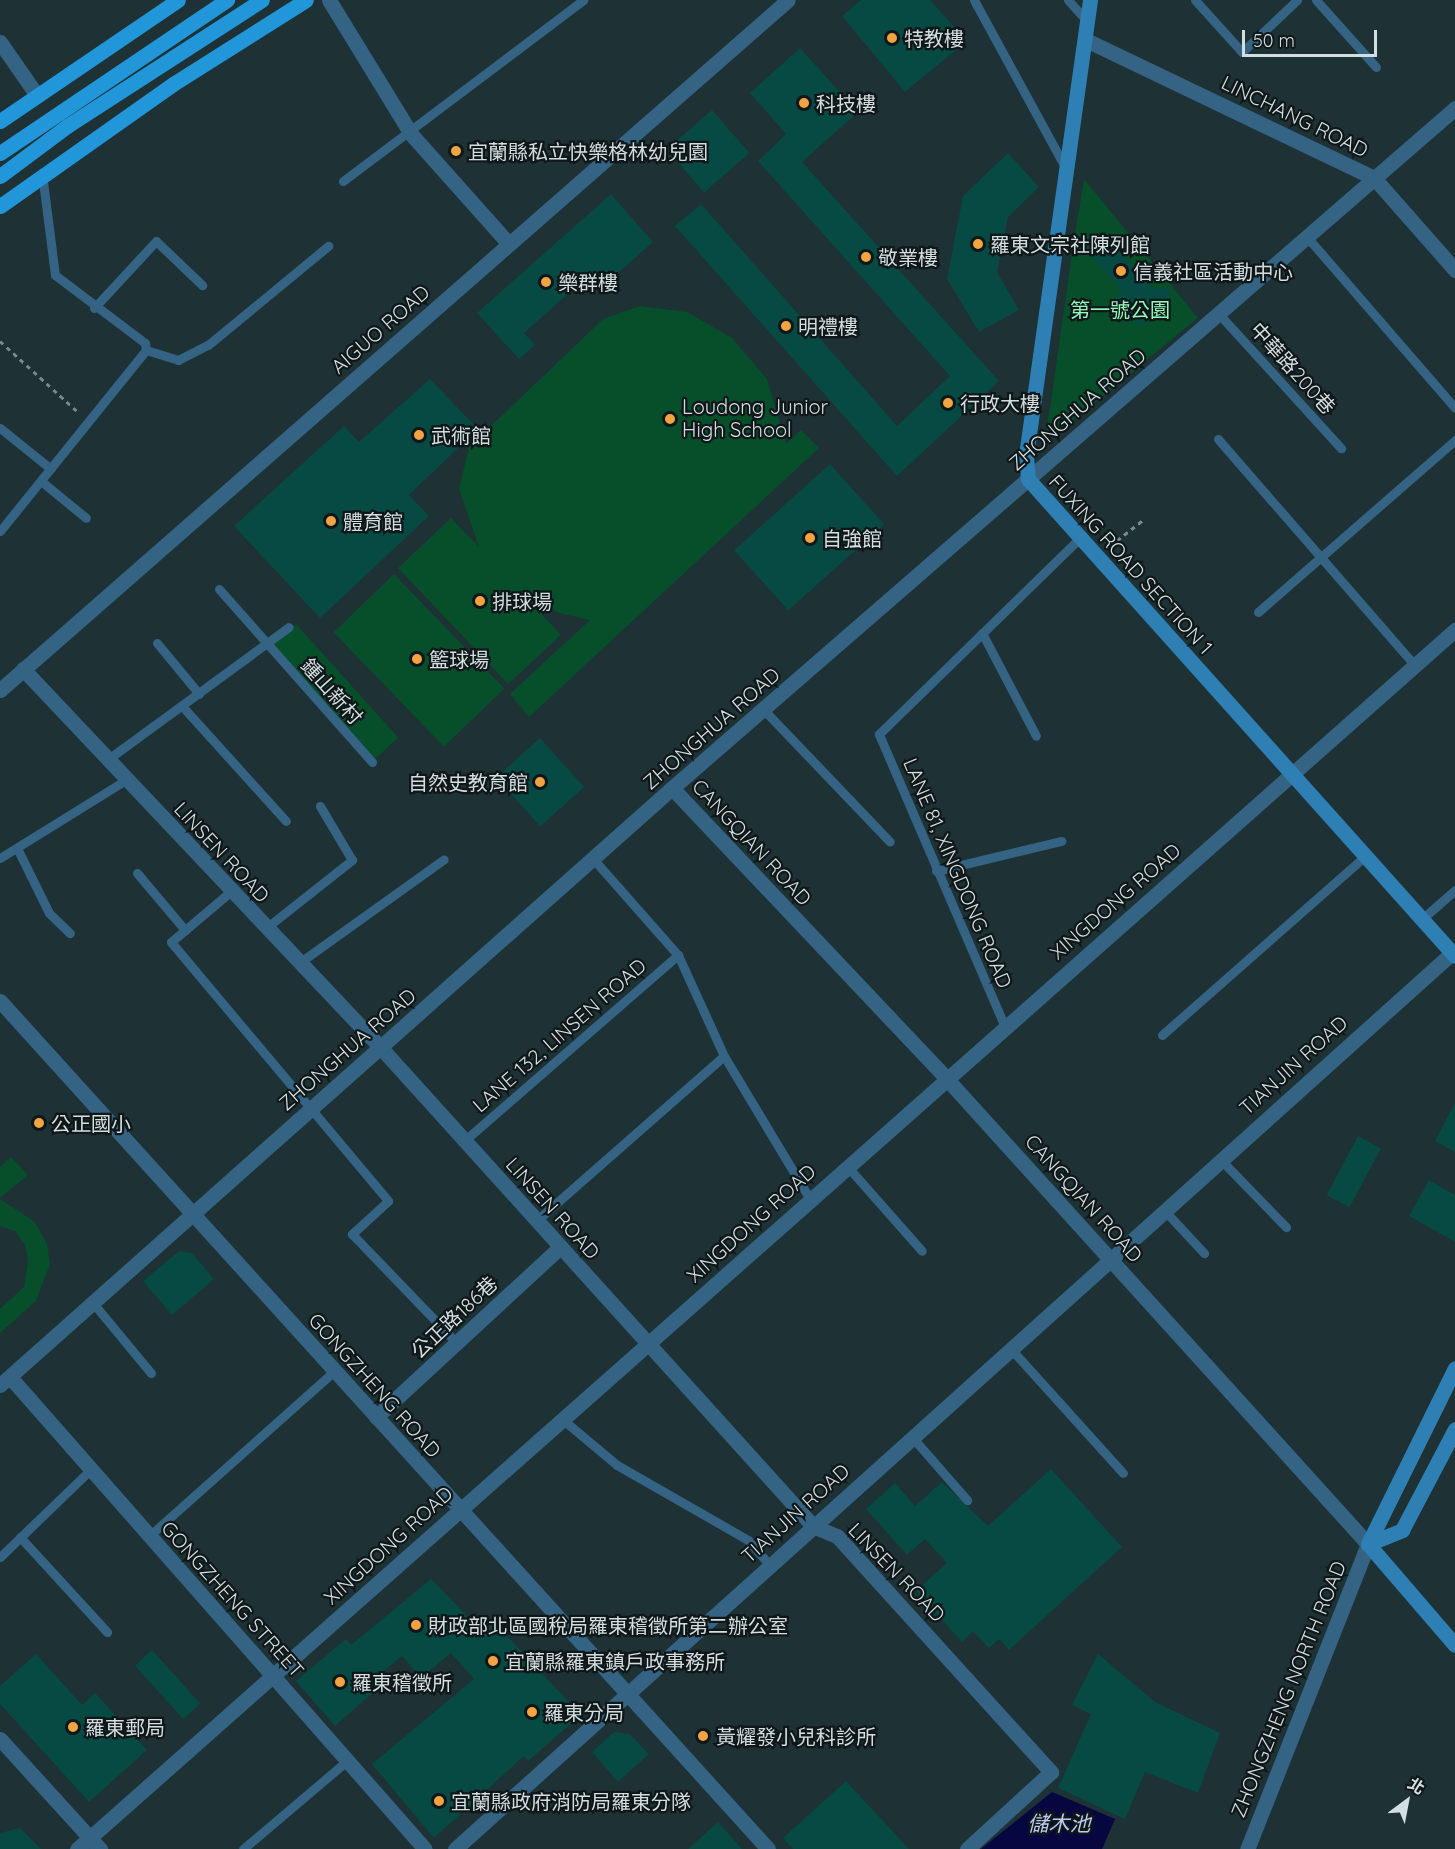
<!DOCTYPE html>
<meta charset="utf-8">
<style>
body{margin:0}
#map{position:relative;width:1455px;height:1849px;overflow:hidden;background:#1e3135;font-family:Quicksand,"Noto Sans TC",sans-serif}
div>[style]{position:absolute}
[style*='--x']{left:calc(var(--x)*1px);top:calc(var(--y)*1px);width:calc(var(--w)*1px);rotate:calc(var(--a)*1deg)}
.green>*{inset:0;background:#074e2a;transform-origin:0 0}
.water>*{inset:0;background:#060640}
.building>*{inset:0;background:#064a43;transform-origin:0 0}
.path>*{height:3px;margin-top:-1.5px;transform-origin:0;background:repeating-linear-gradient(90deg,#7a898d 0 4.5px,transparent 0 9px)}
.service>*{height:9px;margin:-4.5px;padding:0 4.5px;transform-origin:4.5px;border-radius:4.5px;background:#346384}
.minor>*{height:15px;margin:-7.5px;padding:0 7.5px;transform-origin:7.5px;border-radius:7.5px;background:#346384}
.secondary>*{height:15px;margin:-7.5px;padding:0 7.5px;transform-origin:7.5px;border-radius:7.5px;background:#2e80b4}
.primary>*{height:15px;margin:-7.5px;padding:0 7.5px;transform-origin:7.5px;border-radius:7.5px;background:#2196d9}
.dots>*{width:16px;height:16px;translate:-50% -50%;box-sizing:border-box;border:3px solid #0f1719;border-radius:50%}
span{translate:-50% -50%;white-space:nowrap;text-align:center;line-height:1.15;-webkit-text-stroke:4.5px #0f1719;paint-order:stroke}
.poi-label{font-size:20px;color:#d3dee1}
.left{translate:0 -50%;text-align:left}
.right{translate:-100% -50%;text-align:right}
.street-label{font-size:20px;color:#d3dee1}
.park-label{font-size:20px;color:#92fab8}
.water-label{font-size:21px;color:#bdcbf0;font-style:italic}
.north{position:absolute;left:1377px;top:1771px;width:60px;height:60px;-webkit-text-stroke:4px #0f1719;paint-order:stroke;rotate:32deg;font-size:16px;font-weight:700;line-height:24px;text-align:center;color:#d3dee1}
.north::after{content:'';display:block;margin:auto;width:21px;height:27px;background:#d3dee1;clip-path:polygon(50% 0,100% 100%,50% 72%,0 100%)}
.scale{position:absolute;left:1242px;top:30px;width:135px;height:27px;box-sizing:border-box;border:3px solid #d3dee1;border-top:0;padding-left:8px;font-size:18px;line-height:21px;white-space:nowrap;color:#d3dee1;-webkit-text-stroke:4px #0f1719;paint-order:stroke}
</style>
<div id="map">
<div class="green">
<i style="clip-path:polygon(1084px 179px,1198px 318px,1045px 443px,1073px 246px)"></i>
<i style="clip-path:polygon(640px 306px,687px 312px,732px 338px,767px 379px,786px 444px,801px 430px,819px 448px,529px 717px,510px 694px,590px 620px,559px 613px,524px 595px,561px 635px,508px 684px,398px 568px,451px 518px,479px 547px,459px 489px,469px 447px,603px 319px)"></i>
<i style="left:394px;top:574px;width:159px;height:84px;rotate:46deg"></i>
<i style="left:296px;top:624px;width:153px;height:31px;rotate:48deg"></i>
<i style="clip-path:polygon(11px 1157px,28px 1175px,0 1198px,0 1167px)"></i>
<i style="clip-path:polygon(0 1199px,35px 1222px,47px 1244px,50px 1264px,36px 1301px,0 1333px,0 1309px,24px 1287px,28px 1261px,25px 1245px,15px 1231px,0 1226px)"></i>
</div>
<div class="water">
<i style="clip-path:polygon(1052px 1792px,1115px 1819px,1102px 1849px,981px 1849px)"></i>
</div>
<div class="building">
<i style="clip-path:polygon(861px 0,930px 0,967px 41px,905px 92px,842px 16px)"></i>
<i style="clip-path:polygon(800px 48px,858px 112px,802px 162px,999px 381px,897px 476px,675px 226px,701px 204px,897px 426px,950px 376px,758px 161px,786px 134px,750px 93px)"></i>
<i style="left:712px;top:110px;width:57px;height:60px;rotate:49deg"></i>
<i style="clip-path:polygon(1008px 153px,1039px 187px,1008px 217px,997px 272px,1019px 310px,979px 332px,947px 279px,963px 196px)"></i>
<i style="clip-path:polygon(611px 194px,653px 242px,600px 289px,588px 276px,524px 333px,535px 345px,519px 359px,477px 313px)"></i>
<i style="clip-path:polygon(1106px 237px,1153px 288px,1170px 289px,1169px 317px,1151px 316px,1139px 327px,1114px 299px,1123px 291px,1089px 253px)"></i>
<i style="clip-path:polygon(430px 379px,478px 429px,409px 495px,429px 516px,320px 618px,234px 526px,344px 426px,359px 442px)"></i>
<i style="left:830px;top:464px;width:81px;height:129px;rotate:48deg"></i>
<i style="left:540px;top:738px;width:66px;height:59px;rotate:48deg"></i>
<i style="clip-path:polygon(1455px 1103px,1455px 1152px,1435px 1141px)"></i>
<i style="left:1358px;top:1136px;width:26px;height:67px;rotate:28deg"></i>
<i style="clip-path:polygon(1429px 1180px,1455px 1195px,1455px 1242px,1409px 1216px)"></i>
<i style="clip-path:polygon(179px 1251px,192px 1253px,214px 1279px,172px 1315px,143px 1281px)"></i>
<i style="clip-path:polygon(1051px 1469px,1122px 1547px,1009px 1650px,999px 1639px,989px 1648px,973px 1631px,962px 1642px,916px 1591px,947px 1563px,925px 1539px,907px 1555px,866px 1509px,895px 1483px,915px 1506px,942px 1482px,988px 1526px)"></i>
<i style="clip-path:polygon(431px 1579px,483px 1632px,494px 1622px,581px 1715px,528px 1761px,524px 1756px,434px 1838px,372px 1764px,474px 1679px,451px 1653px,421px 1678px,402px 1656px,378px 1676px,384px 1683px,335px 1726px,296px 1681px,346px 1639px,351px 1645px)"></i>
<i style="left:152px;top:1650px;width:72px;height:23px;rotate:48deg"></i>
<i style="clip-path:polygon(36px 1654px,82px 1705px,95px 1693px,147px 1750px,89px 1802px,0 1704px,0 1686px)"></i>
<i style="clip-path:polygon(1098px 1654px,1155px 1702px,1220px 1733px,1198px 1793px,1145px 1772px,1125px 1819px,1058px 1788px,1091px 1714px,1072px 1705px)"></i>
<i style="clip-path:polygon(614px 1732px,630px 1734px,649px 1754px,618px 1782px,592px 1752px)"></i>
<i style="clip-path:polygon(846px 1781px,909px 1849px,793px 1849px,783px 1838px)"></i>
<i style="clip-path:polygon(718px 1822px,742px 1849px,688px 1849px)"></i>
<i style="clip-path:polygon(20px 1828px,41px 1849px,0 1849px,0 1833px)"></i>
</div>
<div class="path">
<i style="--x:0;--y:341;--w:107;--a:42.3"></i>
<i style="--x:1110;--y:546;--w:42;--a:-38.2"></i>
</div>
<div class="service">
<i style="--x:974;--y:0;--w:192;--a:61.4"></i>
<i style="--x:1068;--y:0;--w:28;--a:48"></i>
<i style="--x:1195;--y:0;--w:70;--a:47.9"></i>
<i style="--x:1242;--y:52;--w:76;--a:-43.4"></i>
<i style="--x:1316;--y:0;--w:90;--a:48.2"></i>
<i style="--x:343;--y:181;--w:301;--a:-37"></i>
<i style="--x:1307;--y:237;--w:226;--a:49.1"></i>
<i style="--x:94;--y:308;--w:91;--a:-47.2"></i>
<i style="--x:156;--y:241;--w:64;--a:43.7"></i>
<i style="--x:1218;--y:313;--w:183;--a:47.7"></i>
<i style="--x:146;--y:350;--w:34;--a:17"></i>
<i style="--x:178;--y:360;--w:34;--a:-27"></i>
<i style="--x:208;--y:345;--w:156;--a:-39.5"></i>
<i style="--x:0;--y:428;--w:65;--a:38.8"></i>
<i style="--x:1218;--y:439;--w:301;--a:49"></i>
<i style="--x:41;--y:481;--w:58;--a:39.4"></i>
<i style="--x:0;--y:531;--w:233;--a:-51.1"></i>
<i style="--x:146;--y:350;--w:7;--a:-98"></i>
<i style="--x:145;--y:343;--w:113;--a:-142.9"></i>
<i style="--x:55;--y:275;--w:103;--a:-97.3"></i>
<i style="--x:219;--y:589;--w:231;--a:48.5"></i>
<i style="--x:1258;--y:612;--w:262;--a:-41.1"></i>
<i style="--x:982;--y:633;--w:116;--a:62.3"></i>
<i style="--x:157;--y:643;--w:66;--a:50.5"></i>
<i style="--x:182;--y:706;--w:155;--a:47.9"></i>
<i style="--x:764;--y:710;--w:182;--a:46.3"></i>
<i style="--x:107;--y:760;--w:225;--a:-36.2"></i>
<i style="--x:17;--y:848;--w:72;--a:63.8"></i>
<i style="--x:49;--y:913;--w:29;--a:44"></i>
<i style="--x:0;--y:858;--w:148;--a:-31.8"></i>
<i style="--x:595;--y:861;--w:125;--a:48.6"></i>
<i style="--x:678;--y:955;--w:111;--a:65.5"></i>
<i style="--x:724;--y:1056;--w:167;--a:59"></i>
<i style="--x:936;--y:871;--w:129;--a:-13.5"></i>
<i style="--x:137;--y:873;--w:75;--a:49.9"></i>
<i style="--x:230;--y:892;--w:77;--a:139.7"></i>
<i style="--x:171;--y:942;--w:338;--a:50"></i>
<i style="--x:388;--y:1201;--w:49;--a:137.5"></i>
<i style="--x:352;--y:1234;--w:151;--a:46.1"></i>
<i style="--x:1422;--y:919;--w:44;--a:-41.3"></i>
<i style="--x:266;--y:928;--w:110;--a:-38.3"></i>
<i style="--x:352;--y:860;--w:63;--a:-120.7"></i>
<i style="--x:299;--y:963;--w:178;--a:-35.6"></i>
<i style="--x:1005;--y:1027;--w:319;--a:-113.3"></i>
<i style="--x:879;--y:734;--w:282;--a:-44.3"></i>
<i style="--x:1162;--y:1035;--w:271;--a:-41.4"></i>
<i style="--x:464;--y:1141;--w:284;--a:-41"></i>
<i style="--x:1220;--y:1159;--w:95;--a:45.9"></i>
<i style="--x:847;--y:1166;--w:113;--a:48.6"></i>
<i style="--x:1164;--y:1210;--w:59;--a:47.1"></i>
<i style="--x:536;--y:1221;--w:250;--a:-41.3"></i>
<i style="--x:93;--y:1303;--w:91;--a:50.4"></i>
<i style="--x:1011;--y:1349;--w:167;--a:47.9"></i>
<i style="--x:562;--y:1419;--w:72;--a:39.9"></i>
<i style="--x:617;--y:1465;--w:151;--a:29.8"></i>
<i style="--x:748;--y:1540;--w:32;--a:49"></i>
<i style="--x:912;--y:1437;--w:84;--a:48.9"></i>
<i style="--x:20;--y:1537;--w:129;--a:47.5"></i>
<i style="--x:148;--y:1537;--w:249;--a:-41.7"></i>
<i style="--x:0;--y:1557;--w:124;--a:-44"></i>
<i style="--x:243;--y:1849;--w:138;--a:-40.3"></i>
</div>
<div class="minor">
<i style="--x:329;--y:0;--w:157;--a:58.5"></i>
<i style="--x:411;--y:134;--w:147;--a:48.3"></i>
<i style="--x:1086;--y:40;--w:319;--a:25.6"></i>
<i style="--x:1374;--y:178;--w:123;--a:48.6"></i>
<i style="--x:0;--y:42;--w:63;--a:55.3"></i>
<i style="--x:23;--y:669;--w:523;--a:46.63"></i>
<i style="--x:382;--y:1049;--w:643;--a:47.9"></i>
<i style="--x:813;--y:1526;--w:26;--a:23"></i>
<i style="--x:837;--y:1536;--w:319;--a:47.8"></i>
<i style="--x:1051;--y:1772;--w:114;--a:137.5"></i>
<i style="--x:0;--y:690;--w:1047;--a:-41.21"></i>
<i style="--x:672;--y:788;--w:399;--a:46.6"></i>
<i style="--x:946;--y:1078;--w:629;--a:47.84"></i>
<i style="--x:1368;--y:1544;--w:328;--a:111.6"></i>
<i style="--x:0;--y:1001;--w:1144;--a:47.83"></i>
<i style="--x:10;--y:1377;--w:628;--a:48.68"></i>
<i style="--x:0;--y:1385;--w:899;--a:-41.62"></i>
<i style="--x:672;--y:788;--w:1037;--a:-40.97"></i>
<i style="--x:376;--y:1417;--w:251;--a:-42.7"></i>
<i style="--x:0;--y:1739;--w:149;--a:47.7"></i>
<i style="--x:77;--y:1849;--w:1840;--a:-41.5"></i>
<i style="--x:455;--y:1849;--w:1340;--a:-41.95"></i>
</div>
<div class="secondary">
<i style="--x:1090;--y:0;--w:461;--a:98"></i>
<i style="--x:1026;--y:457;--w:22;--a:85"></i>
<i style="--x:1028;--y:479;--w:640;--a:48.17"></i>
<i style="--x:1368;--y:1544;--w:196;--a:-63.7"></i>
<i style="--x:1368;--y:1544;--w:37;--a:-22"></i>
<i style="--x:1402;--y:1530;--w:114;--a:-62.3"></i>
<i style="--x:1368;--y:1544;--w:133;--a:49.3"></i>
</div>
<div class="primary">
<i style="--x:0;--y:121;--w:215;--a:-34.2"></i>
<i style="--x:0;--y:153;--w:274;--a:-34"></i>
<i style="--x:0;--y:176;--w:84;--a:-36.7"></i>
<i style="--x:67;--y:126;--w:232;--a:-32.9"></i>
<i style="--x:0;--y:206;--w:212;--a:-35.2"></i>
<i style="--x:173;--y:84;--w:157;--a:-32.3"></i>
</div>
<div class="dots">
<i style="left:892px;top:38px;background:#f3a442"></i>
<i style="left:804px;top:103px;background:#f3a442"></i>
<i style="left:456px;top:151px;background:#f3a442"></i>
<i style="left:978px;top:244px;background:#f3a442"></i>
<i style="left:866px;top:257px;background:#f3a442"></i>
<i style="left:1121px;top:271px;background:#f3a442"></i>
<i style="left:546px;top:282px;background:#f3a442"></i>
<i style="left:786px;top:326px;background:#f3a442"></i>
<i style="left:948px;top:403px;background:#f3a442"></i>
<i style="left:670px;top:419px;background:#f3a442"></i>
<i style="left:419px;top:435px;background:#f3a442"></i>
<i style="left:331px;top:521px;background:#f3a442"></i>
<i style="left:810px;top:538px;background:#f3a442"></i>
<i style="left:480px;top:601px;background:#f3a442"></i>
<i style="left:417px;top:659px;background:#f3a442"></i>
<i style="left:540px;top:782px;background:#f3a442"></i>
<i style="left:39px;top:1123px;background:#f3a442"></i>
<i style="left:416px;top:1625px;background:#f3a442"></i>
<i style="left:493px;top:1661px;background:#f3a442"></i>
<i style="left:340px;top:1682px;background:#f3a442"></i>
<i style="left:532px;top:1712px;background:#f3a442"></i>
<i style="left:73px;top:1727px;background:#f3a442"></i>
<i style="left:703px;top:1736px;background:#f3a442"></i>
<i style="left:439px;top:1801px;background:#f3a442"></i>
</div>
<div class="poi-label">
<span class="left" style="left:904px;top:38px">特教樓</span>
<span class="left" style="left:816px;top:103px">科技樓</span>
<span class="left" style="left:468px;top:151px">宜蘭縣私立快樂格林幼兒園</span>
<span class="left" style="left:990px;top:244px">羅東文宗社陳列館</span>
<span class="left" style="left:878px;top:257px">敬業樓</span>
<span class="left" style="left:1133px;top:271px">信義社區活動中心</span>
<span class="left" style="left:558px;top:282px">樂群樓</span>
<span class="left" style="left:798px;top:326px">明禮樓</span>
<span class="left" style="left:960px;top:403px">行政大樓</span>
<span class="left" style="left:682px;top:418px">Loudong Junior<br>High School</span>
<span class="left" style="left:431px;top:435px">武術館</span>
<span class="left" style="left:343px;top:521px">體育館</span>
<span class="left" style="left:822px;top:538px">自強館</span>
<span class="left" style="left:492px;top:601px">排球場</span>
<span class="left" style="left:429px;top:659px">籃球場</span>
<span class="right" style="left:528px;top:782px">自然史教育館</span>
<span class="left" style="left:51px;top:1123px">公正國小</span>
<span class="left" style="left:428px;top:1625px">財政部北區國稅局羅東稽徵所第二辦公室</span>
<span class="left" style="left:505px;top:1661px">宜蘭縣羅東鎮戶政事務所</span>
<span class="left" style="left:352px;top:1682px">羅東稽徵所</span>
<span class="left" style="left:544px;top:1712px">羅東分局</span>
<span class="left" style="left:85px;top:1727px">羅東郵局</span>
<span class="left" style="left:716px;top:1736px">黃耀發小兒科診所</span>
<span class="left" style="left:451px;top:1801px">宜蘭縣政府消防局羅東分隊</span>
</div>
<div class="street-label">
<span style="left:1295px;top:116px;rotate:26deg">LINCHANG ROAD</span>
<span style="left:380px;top:329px;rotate:-41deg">AIGUO ROAD</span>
<span style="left:1293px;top:368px;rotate:48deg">中華路200巷</span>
<span style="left:1077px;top:409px;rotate:-41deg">ZHONGHUA ROAD</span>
<span style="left:1131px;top:564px;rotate:48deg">FUXING ROAD SECTION 1</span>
<span style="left:332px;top:691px;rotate:48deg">鍾山新村</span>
<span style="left:711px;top:728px;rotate:-41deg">ZHONGHUA ROAD</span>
<span style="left:752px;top:842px;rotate:47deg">CANGQIAN ROAD</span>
<span style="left:222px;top:852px;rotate:47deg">LINSEN ROAD</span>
<span style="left:958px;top:873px;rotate:67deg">LANE 81, XINGDONG ROAD</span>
<span style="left:1115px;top:901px;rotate:-41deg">XINGDONG ROAD</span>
<span style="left:559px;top:1035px;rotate:-41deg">LANE 132, LINSEN ROAD</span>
<span style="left:347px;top:1049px;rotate:-41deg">ZHONGHUA ROAD</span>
<span style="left:1293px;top:1065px;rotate:-42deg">TIANJIN ROAD</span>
<span style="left:1084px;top:1198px;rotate:48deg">CANGQIAN ROAD</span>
<span style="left:553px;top:1208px;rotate:48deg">LINSEN ROAD</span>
<span style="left:751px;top:1223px;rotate:-42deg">XINGDONG ROAD</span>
<span style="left:454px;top:1317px;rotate:-43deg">公正路186巷</span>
<span style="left:375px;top:1385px;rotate:48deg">GONGZHENG ROAD</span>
<span style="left:795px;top:1513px;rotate:-42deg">TIANJIN ROAD</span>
<span style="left:388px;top:1545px;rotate:-42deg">XINGDONG ROAD</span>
<span style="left:897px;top:1572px;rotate:46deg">LINSEN ROAD</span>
<span style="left:233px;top:1599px;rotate:48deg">GONGZHENG STREET</span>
<span style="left:1288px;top:1689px;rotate:-68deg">ZHONGZHENG NORTH ROAD</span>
</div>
<div class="park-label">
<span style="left:1120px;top:309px">第一號公園</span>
</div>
<div class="water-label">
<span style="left:1059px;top:1823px">儲木池</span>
</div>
<div class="north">北</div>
<div class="scale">50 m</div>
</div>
